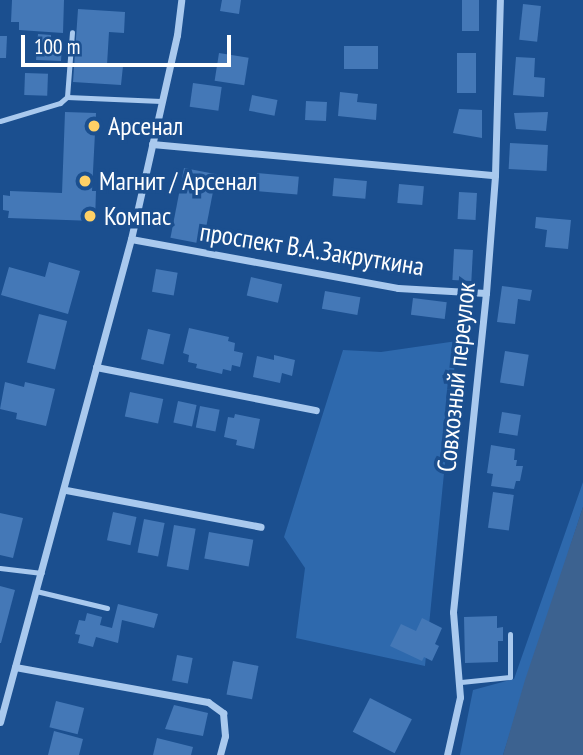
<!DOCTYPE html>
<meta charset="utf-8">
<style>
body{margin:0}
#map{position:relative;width:583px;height:755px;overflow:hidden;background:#1b4f8f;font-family:"PT Sans Narrow",sans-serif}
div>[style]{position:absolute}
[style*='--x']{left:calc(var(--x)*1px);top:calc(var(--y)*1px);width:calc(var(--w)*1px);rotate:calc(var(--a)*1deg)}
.green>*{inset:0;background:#2e69ad}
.water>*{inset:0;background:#3c6290}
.building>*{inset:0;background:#4478b7;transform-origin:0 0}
.service>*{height:5px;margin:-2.5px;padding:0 2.5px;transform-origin:2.5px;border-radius:2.5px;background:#a9c9ee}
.minor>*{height:7px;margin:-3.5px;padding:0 3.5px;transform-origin:3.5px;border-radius:3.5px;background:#a9c9ee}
.dots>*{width:19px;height:19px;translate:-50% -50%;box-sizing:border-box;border:4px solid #1b4f8f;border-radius:50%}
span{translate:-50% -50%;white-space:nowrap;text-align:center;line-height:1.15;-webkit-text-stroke:7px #1b4f8f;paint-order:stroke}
.poi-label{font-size:26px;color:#fff}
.left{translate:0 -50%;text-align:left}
.street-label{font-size:26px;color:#fff}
.scale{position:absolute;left:21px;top:35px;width:210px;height:32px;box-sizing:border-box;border:4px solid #fff;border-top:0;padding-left:9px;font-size:21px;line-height:24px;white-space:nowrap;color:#fff;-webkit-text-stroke:5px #1b4f8f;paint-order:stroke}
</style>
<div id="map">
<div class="green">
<i style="clip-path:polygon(457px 341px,425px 666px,296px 638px,305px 568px,284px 537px,343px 350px,381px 352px)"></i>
<i style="clip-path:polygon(583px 482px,583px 507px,503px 755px,460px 755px,473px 690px,514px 679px)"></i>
</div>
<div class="water">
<i style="clip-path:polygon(583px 507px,583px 755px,503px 755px,525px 680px)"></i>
</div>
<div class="building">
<i style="clip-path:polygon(12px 0,64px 0,63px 33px,19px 30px,19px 22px,11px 22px)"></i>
<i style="clip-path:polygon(222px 0,241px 0,239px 14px,220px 11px)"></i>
<i style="left:462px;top:0;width:17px;height:31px"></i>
<i style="left:523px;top:4px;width:18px;height:36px;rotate:6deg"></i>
<i style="clip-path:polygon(78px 9px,125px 12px,124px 33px,109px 32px,107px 65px,123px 66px,121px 85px,73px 82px)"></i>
<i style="clip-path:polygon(38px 34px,51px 35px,51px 44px,62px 45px,61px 61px,36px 60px)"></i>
<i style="clip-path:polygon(0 36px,7px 36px,6px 58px,0 58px)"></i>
<i style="left:378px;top:46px;width:23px;height:34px;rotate:90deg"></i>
<i style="left:219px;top:53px;width:30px;height:28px;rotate:9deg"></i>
<i style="left:457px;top:53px;width:19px;height:40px"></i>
<i style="clip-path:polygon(516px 57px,535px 58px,534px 77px,545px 78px,544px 97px,513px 95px)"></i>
<i style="left:25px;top:73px;width:23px;height:22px;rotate:2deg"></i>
<i style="left:193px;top:83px;width:29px;height:24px;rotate:8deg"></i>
<i style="clip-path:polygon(340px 92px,358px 94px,357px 102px,377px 104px,376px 120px,338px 116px)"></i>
<i style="left:252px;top:95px;width:26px;height:16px;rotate:11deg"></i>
<i style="left:306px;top:101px;width:21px;height:19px;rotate:3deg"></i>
<i style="clip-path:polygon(459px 109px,482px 110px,482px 138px,453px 133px)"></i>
<i style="clip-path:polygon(65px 112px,96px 113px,92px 191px,96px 191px,95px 221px,8px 218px,9px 211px,3px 210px,3px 195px,10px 196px,10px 191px,62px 193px)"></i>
<i style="clip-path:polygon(548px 112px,546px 131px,516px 129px,514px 113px)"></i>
<i style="left:510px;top:143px;width:38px;height:26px;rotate:3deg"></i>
<i style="left:184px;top:168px;width:33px;height:71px;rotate:11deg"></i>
<i style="left:257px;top:173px;width:42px;height:18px;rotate:5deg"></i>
<i style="left:334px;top:178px;width:33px;height:18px;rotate:5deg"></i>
<i style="left:399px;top:184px;width:25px;height:19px;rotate:5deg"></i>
<i style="left:459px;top:192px;width:18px;height:27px;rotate:3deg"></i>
<i style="clip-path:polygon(536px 217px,571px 220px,568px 249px,545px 247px,547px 230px,535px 228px)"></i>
<i style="left:454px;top:249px;width:19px;height:31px;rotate:3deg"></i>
<i style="clip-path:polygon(49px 262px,80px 271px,68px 314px,1px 295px,9px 267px,45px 277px)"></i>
<i style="left:156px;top:269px;width:22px;height:23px;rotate:10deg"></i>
<i style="left:251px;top:277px;width:32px;height:19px;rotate:13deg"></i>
<i style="clip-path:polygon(502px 286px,532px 290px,530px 301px,518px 299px,515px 324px,497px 322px)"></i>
<i style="left:325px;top:291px;width:36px;height:18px;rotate:10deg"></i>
<i style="left:413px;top:298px;width:34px;height:17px;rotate:7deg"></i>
<i style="left:39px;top:314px;width:29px;height:50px;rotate:14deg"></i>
<i style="clip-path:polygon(189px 328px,229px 337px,228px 341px,235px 343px,234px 351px,243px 353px,240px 367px,232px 365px,231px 371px,223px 369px,222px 374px,196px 368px,197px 364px,188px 362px,189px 355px,183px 353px)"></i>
<i style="left:148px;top:329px;width:23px;height:31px;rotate:13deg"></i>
<i style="left:505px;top:351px;width:24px;height:32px;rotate:9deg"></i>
<i style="clip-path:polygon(274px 355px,295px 360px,292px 376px,282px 373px,280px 383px,253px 377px,257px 356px,274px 360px)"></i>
<i style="clip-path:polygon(5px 382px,24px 387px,25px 382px,55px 389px,46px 426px,16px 419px,17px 413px,0 409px)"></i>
<i style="left:130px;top:392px;width:34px;height:25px;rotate:12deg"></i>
<i style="left:178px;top:401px;width:19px;height:22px;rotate:12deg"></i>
<i style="left:200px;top:406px;width:20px;height:22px;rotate:11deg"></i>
<i style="left:502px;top:412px;width:19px;height:21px;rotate:9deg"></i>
<i style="clip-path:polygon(235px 414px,260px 419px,254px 449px,236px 445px,237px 440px,224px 437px,228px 417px,234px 418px)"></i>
<i style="clip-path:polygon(491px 445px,515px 449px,514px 460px,517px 460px,516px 466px,523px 466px,520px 481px,516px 481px,514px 489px,491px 486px,493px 474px,487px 473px)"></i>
<i style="left:493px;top:492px;width:21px;height:36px;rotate:8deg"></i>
<i style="left:113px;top:512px;width:24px;height:29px;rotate:12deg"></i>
<i style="clip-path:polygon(0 513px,23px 518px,13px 558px,0 555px)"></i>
<i style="left:144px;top:519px;width:21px;height:34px;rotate:11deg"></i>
<i style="left:174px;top:525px;width:22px;height:42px;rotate:10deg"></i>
<i style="left:209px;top:532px;width:45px;height:27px;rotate:10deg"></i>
<i style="clip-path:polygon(0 586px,15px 590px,1px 643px,0 643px)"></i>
<i style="clip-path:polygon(118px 604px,158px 614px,154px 628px,122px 620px,118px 643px,96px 637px,93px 647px,78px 643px,80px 635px,75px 634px,79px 620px,85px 621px,87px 613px,102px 617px,100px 625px,112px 628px)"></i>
<i style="clip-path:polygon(497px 616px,497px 628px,503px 627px,503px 641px,498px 641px,498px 662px,465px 663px,464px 617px)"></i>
<i style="clip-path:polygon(422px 618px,442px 628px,435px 644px,439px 646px,432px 661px,424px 657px,422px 661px,390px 646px,401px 624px,416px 631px)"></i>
<i style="left:177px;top:655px;width:16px;height:26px;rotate:11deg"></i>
<i style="left:233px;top:661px;width:26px;height:34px;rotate:11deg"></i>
<i style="left:370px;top:698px;width:47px;height:38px;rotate:27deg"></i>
<i style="left:56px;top:701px;width:29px;height:27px;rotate:14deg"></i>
<i style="clip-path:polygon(174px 705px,208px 713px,203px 736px,165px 729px)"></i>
<i style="clip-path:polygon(54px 731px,83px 739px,79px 755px,48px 755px)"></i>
<i style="clip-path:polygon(157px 738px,193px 747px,191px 755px,153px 755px)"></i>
</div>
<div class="service">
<i style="--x:67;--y:97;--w:65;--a:-85.6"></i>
<i style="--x:0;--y:121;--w:63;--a:-16.7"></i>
<i style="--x:60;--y:103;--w:9;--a:-41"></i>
<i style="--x:67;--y:97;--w:94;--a:2.4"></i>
<i style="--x:0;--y:568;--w:42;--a:6.8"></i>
<i style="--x:36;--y:591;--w:73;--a:13.5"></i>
<i style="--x:461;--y:682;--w:49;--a:-5.8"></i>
<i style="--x:510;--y:677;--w:43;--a:-90"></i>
</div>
<div class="minor">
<i style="--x:152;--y:144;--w:344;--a:5.2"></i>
<i style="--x:131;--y:239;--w:271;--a:10.4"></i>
<i style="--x:398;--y:288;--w:88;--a:3.3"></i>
<i style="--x:96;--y:367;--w:224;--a:11.1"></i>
<i style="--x:66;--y:490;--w:198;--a:10.7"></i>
<i style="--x:15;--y:667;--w:196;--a:10.3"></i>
<i style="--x:208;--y:702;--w:19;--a:36"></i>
<i style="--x:223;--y:713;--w:23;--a:85"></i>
<i style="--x:225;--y:736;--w:20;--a:105"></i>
<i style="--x:0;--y:722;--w:500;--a:-74.83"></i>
<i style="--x:131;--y:239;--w:209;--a:-77.3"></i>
<i style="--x:177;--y:35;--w:35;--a:-83"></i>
<i style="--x:447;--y:755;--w:59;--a:-77.4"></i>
<i style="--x:460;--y:697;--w:85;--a:-94.7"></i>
<i style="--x:453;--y:612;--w:321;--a:-84.1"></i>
<i style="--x:486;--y:293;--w:118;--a:-85.6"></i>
<i style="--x:495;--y:175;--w:175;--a:-88.4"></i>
</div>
<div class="dots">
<i style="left:94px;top:126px;background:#ffd166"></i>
<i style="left:85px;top:181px;background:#ffd166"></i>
<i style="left:90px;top:216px;background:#ffd166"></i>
</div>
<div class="poi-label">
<span class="left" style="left:108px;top:126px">Арсенал</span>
<span class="left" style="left:99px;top:181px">Магнит / Арсенал</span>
<span class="left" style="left:104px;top:216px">Компас</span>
</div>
<div class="street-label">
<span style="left:312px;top:249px;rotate:9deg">проспект В.А.Закруткина</span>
<span style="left:456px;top:377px;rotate:-84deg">Совхозный переулок</span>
</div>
<div class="scale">100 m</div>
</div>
